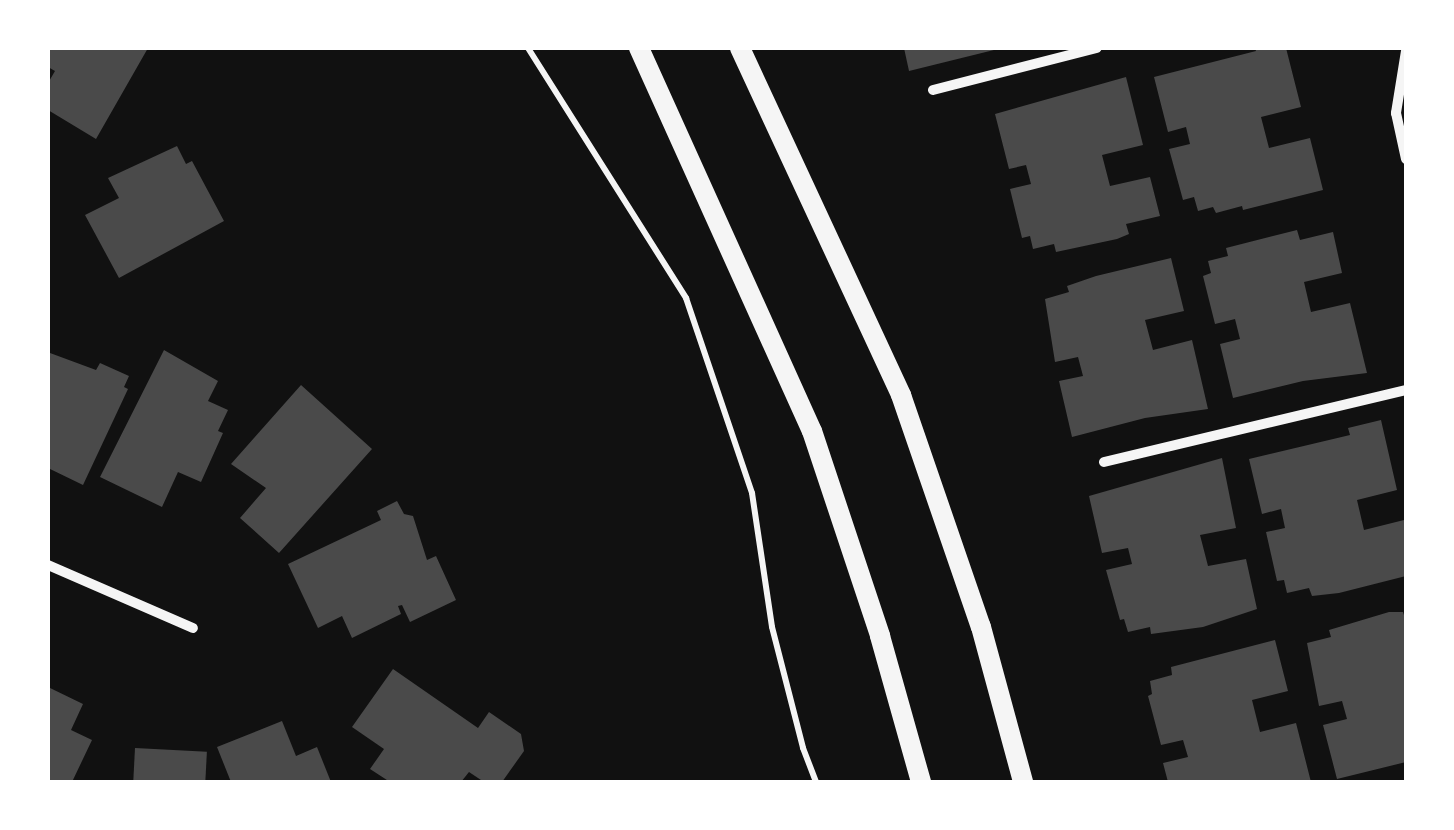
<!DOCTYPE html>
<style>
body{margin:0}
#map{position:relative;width:1454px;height:830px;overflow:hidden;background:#111;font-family:Commissioner,sans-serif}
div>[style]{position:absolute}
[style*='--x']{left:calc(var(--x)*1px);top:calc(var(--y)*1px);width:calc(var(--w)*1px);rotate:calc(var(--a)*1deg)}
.building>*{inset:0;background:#4a4a4a;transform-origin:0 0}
.path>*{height:6px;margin:-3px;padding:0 3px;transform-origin:3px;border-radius:3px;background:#f5f5f5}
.minor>*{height:10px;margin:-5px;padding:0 5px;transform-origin:5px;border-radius:5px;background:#f5f5f5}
.secondary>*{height:20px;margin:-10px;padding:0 10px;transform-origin:10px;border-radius:10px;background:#f5f5f5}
span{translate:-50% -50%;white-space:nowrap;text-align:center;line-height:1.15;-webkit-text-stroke:8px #fff;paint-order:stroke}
.frame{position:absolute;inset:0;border:50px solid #fff;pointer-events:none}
</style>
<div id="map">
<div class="building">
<i style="clip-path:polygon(48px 48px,148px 48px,96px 139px,48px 110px,48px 83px,55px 71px,48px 67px)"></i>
<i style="clip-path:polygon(904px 48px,998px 48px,998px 49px,909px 71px)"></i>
<i style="clip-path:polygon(1255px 48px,1286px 48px,1301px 107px,1261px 117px,1269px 148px,1310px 138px,1323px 190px,1243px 210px,1242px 206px,1216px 213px,1213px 207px,1198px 211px,1194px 197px,1183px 200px,1169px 149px,1190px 144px,1186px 127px,1168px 132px,1154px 77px,1256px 51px)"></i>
<i style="clip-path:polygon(1126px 77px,1143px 145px,1102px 155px,1110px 186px,1150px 177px,1160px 216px,1126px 224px,1129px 234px,1117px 239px,1056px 252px,1054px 244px,1033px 249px,1030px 236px,1022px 238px,1010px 189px,1031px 184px,1026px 165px,1009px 169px,995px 114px)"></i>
<i style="clip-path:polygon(177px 146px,186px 164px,192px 161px,224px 221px,119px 278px,85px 215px,119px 198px,108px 178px)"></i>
<i style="clip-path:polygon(1297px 230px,1300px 240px,1333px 232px,1342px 273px,1304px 282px,1311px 312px,1350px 303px,1367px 373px,1303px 381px,1233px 398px,1220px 344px,1240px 339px,1235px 319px,1215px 324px,1203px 276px,1211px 273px,1208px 261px,1228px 256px,1226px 248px)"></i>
<i style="clip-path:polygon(1171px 258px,1184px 311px,1145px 320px,1153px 350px,1192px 340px,1208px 409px,1145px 418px,1072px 437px,1059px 381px,1083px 376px,1078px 357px,1055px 362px,1045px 299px,1069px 292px,1067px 286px,1096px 276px)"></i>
<i style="clip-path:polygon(164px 350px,218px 381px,208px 401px,228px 410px,218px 431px,223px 433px,201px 482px,178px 472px,162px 507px,100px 477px)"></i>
<i style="clip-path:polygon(50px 353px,96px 370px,100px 363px,129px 376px,124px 387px,128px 389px,83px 485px,48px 468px)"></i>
<i style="clip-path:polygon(301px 385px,372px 449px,279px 553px,240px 518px,266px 488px,231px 464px)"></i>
<i style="clip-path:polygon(1381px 420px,1397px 490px,1357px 500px,1364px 530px,1404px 520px,1406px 576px,1339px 593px,1312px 596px,1309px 588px,1287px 593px,1284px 580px,1277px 581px,1266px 532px,1285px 528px,1281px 509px,1262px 514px,1249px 459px,1350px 435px,1348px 428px)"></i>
<i style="clip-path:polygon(1222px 458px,1236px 528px,1200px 535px,1208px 566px,1246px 559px,1257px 609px,1203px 627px,1151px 634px,1150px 627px,1128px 632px,1124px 619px,1120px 620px,1106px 570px,1132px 564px,1128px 548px,1102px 553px,1089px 496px)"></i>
<i style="clip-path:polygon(397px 501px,404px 514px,413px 516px,427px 560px,436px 556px,456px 600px,410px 622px,402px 605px,398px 606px,401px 614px,352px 638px,342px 616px,318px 628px,288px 564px,381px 520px,377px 511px)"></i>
<i style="clip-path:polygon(1389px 612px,1403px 612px,1406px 621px,1406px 762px,1337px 779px,1323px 725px,1347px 719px,1342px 701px,1319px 706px,1307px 643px,1331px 637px,1329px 630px)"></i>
<i style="clip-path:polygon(1275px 640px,1288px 691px,1252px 700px,1260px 732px,1296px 723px,1311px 782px,1168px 782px,1163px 763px,1188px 757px,1183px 740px,1161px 745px,1148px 696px,1152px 694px,1150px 681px,1172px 675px,1171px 667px)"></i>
<i style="clip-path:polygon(393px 669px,478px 728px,489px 712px,521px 734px,524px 751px,502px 782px,484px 782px,469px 772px,461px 782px,390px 782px,370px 769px,384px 749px,352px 727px)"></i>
<i style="clip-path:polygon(48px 687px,83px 704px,71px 730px,92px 740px,72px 782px,48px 782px)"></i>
<i style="clip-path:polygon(282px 721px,296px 756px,317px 747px,331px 782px,231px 782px,217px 747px)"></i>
<i style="left:135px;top:748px;width:72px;height:34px;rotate:3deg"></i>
</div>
<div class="path">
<i style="--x:528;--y:48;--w:296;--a:57.7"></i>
<i style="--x:686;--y:298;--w:206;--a:71.3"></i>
<i style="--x:752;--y:493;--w:135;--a:81.5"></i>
<i style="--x:772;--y:627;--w:125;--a:75.6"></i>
<i style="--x:803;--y:748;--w:36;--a:69"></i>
</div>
<div class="minor">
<i style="--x:1406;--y:51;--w:63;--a:99.2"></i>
<i style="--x:1396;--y:113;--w:47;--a:77.7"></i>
<i style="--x:933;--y:90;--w:169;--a:-14.4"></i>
<i style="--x:1104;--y:462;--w:310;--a:-13.4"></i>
<i style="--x:48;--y:565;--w:158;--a:23.5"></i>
</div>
<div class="secondary">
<i style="--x:639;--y:48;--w:420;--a:65.7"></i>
<i style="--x:812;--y:431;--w:216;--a:71.6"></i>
<i style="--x:880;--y:636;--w:152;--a:74.3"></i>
<i style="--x:740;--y:48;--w:383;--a:65.1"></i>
<i style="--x:901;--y:395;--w:245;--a:71"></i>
<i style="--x:981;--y:627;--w:161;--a:74.8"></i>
</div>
<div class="frame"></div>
</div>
